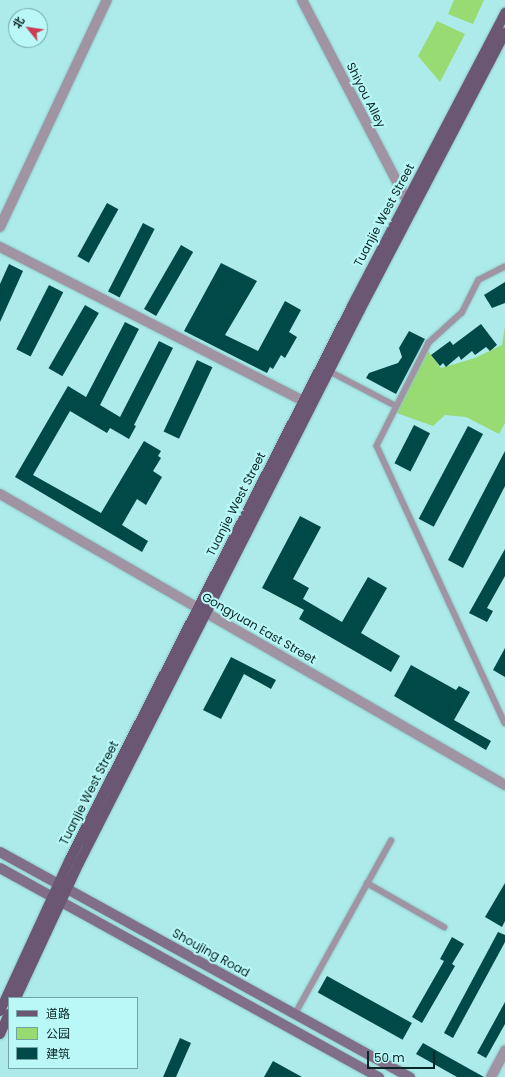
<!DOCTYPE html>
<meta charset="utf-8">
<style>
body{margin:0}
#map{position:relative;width:505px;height:1077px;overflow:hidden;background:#acebea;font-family:Poppins,"Noto Sans SC",sans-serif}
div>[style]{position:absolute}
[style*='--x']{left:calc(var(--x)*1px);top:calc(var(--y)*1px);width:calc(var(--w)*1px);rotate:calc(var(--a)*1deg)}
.green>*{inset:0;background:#98db72}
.building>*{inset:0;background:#004949;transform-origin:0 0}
.roads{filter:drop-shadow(0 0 1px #8fc7c7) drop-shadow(0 0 1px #8fc7c7)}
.service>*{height:5.5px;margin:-2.75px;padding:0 2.75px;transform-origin:2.75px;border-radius:2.75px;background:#9f93a4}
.minor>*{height:10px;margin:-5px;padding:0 5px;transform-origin:5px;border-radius:5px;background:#9f93a4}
.tertiary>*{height:10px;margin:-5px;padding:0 5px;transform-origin:5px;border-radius:5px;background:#9f93a4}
.secondary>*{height:10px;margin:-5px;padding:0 5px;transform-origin:5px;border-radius:5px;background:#816f89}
.primary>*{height:10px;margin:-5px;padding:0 5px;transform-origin:5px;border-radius:5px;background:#6b5674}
span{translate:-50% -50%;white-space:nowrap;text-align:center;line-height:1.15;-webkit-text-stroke:4px #b9f8f7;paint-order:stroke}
.street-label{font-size:12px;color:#0b2525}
.legend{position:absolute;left:8px;top:997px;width:130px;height:72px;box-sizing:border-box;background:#b9f8f7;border:1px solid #73a4a3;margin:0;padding:5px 7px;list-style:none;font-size:12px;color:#0b2525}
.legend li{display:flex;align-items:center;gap:8px;height:20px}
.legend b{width:20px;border:1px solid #73a4a3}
.north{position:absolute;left:8px;top:8px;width:40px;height:40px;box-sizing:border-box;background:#b9f8f7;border:1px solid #73a4a3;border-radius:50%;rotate:300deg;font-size:11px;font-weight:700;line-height:16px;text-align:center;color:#0b2525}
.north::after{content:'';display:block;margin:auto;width:14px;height:18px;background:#cd3c55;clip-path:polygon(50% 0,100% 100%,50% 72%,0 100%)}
.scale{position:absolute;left:367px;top:1051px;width:68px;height:18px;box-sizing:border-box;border:2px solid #0b2525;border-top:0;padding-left:5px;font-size:12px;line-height:14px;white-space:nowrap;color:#0b2525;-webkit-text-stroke:3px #b9f8f7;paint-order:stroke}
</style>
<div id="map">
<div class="green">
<i style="clip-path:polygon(454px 0,484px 0,473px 24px,448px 14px)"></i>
<i style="clip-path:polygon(437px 21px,465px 34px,440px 82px,418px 56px)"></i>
<i style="clip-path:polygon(505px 326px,505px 423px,499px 434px,466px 417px,445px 415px,433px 426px,394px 412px,428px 351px,441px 368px,475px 358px,502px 345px)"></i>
</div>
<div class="building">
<i style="left:107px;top:203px;width:13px;height:61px;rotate:29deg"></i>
<i style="left:143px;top:223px;width:13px;height:77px;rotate:27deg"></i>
<i style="left:181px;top:245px;width:14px;height:74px;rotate:30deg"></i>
<i style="clip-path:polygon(221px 263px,257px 281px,225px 335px,258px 351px,285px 301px,301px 310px,289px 332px,297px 337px,285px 358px,281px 355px,273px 369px,270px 367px,267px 373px,184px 331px)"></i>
<i style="clip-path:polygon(9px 264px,23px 271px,0 322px,0 284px)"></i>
<i style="clip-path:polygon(505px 282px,505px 303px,492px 308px,484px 295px)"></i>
<i style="left:49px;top:285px;width:16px;height:72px;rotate:27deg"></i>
<i style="left:85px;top:305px;width:16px;height:73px;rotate:30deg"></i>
<i style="clip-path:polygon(125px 322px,139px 329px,100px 405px,120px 417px,159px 341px,173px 348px,134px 425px,136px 426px,129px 439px,110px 428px,107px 433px,70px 411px,33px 475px,101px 513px,144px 441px,161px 451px,158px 456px,161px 458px,153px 471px,162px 477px,146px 505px,137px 499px,122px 525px,148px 541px,142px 552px,15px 477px,68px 386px,86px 397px)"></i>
<i style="clip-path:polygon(481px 324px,497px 345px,490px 351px,486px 347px,475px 355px,472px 351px,461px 360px,459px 356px,446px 367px,443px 363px,440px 366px,431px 355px,450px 341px,453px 345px)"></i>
<i style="clip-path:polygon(409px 331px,425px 339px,396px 394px,366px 378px,369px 373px,398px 363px,402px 357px,399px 348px)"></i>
<i style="left:197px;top:360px;width:17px;height:79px;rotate:25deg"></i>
<i style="left:414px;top:425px;width:18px;height:43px;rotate:27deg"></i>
<i style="left:468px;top:426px;width:17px;height:105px;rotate:28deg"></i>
<i style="clip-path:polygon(505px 451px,505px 486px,463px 568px,448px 560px)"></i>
<i style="clip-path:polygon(300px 516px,321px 527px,293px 579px,309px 588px,303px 599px,342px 622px,368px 577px,387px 588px,361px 633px,400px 656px,391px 672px,299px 619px,304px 610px,262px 588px)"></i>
<i style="clip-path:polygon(505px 549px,505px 576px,487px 608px,493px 611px,487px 622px,469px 613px)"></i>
<i style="clip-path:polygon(505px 648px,505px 677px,493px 670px)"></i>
<i style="clip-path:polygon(231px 657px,276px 680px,271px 689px,244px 674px,221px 719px,203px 710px)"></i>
<i style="clip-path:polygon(411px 665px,456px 690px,459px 686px,470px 692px,454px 720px,491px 741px,486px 750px,394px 696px)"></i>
<i style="clip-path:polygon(505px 883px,505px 921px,502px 927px,485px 917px)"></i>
<i style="clip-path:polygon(498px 932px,505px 935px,505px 942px,453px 1038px,444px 1033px)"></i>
<i style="clip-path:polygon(452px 937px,464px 944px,452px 964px,455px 966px,422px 1023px,412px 1017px,444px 961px,440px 959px)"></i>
<i style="left:327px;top:976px;width:97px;height:19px;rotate:29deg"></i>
<i style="clip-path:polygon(505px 1002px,505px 1024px,486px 1058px,477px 1053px)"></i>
<i style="clip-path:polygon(180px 1038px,191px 1043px,176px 1077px,163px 1077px)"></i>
<i style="clip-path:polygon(423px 1043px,484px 1077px,457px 1077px,416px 1054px)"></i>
<i style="clip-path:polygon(273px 1061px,302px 1077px,264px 1077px)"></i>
</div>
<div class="roads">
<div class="service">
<i style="--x:505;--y:267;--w:29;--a:153"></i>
<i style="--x:479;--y:280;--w:37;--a:117"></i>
<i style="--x:462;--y:313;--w:45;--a:137.7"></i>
<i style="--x:429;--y:343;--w:115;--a:116.8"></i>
<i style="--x:377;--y:446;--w:305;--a:65.2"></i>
<i style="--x:329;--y:371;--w:76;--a:27.6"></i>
<i style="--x:367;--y:883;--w:89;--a:29.7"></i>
<i style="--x:295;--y:1014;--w:198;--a:-61"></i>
</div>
<div class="minor">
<i style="--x:302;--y:0;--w:227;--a:62.4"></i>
<i style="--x:0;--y:227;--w:251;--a:-64.8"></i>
<i style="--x:0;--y:247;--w:340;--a:26.9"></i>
<i style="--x:491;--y:1077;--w:30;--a:-62"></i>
</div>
<div class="tertiary">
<i style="--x:0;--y:494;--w:583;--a:29.95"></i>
</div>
<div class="secondary">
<i style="--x:0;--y:852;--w:468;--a:28.8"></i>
<i style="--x:0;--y:868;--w:433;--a:28.9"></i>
</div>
<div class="primary">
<i style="--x:16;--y:998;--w:149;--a:-65"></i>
<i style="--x:79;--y:863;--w:620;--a:-63.06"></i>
<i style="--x:360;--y:310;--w:313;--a:-62.4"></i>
<i style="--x:0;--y:1011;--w:167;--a:-65.3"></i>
<i style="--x:70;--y:859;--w:621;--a:-62.98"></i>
<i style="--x:352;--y:306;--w:331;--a:-62.4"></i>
<i style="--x:0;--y:1034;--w:22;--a:-66"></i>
</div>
</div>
<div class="street-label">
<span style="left:366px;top:95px;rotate:63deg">Shiyou Alley</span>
<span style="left:384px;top:215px;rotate:-62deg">Tuanjie West Street</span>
<span style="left:236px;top:504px;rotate:-63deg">Tuanjie West Street</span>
<span style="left:259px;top:628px;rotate:30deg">Gongyuan East Street</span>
<span style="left:89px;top:793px;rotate:-63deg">Tuanjie West Street</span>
<span style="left:211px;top:953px;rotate:29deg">Shoujing Road</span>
</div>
<ul class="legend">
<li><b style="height:5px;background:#6b5674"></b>道路</li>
<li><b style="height:11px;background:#98db72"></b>公园</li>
<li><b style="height:11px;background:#004949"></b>建筑</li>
</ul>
<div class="north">北</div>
<div class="scale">50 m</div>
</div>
